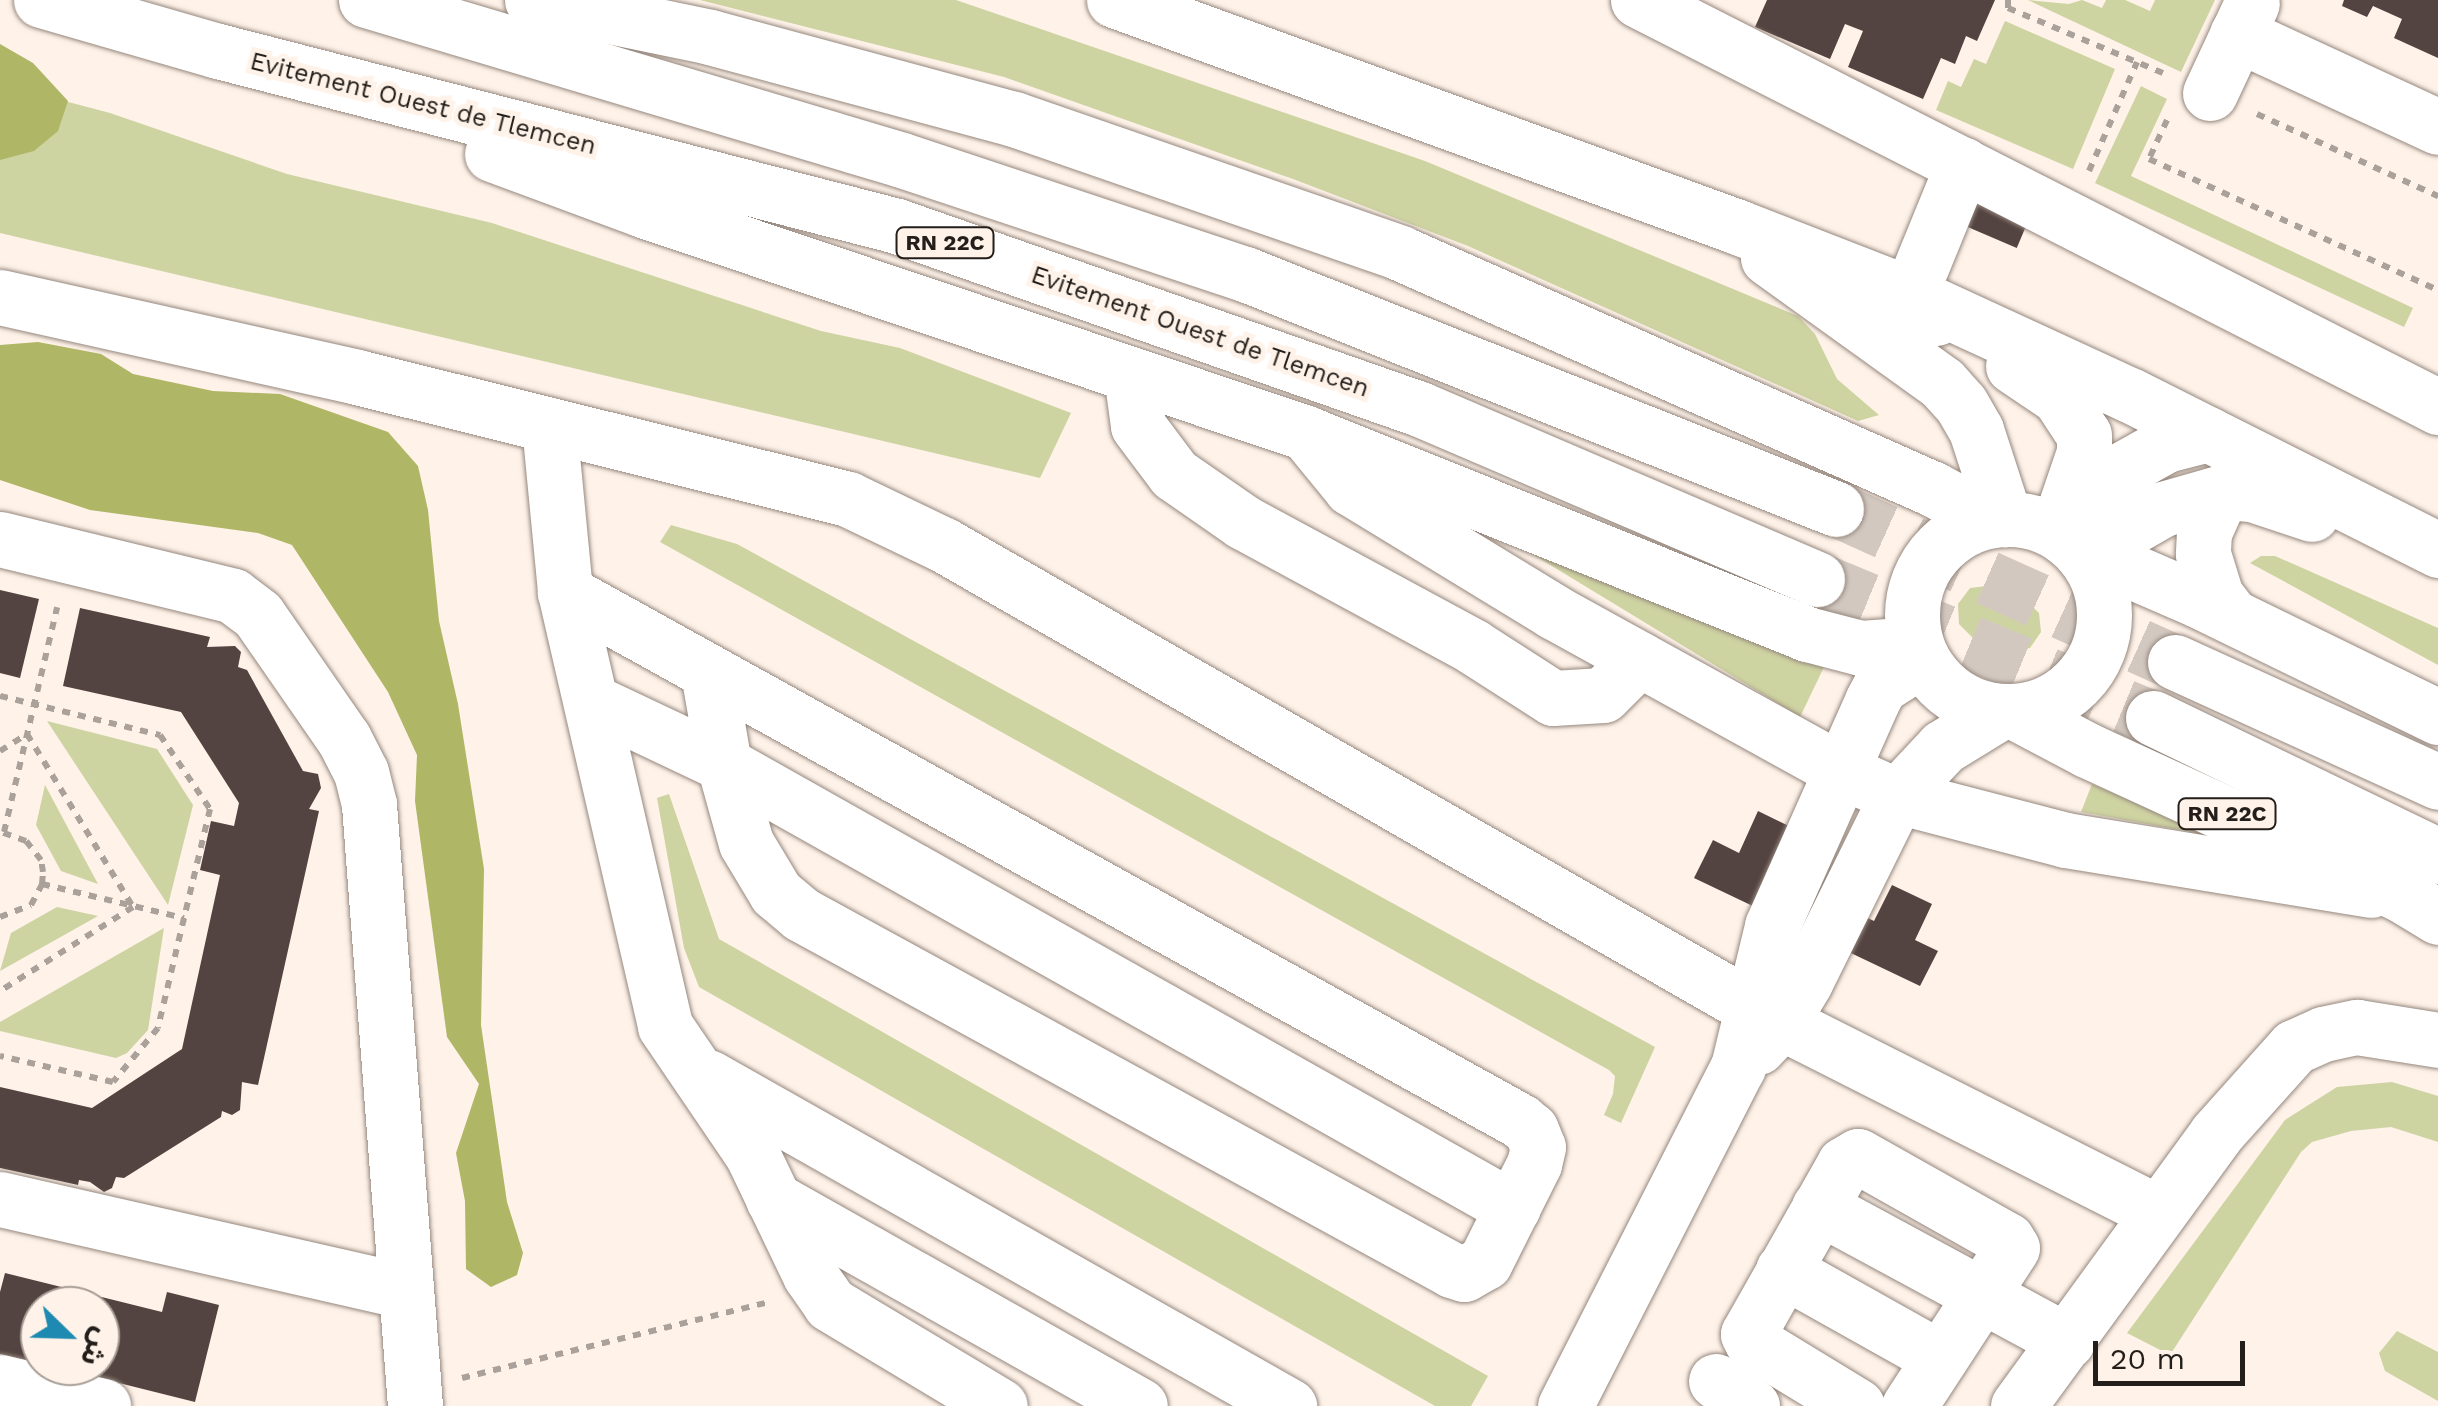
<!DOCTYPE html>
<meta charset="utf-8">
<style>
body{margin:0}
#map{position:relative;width:2438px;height:1406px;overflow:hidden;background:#fef2e9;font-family:"Work Sans","Noto Sans Arabic",sans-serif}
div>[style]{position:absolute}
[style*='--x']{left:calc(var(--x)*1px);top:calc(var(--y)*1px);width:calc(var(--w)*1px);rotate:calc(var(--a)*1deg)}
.green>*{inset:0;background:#ced3a2}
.forest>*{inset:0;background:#afb665}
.building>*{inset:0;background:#534341;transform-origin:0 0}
.highway-tunnel>*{height:55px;margin-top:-27.5px;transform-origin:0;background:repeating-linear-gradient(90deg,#d2c8c0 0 55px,transparent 0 83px)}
.path>*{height:6px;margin-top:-3px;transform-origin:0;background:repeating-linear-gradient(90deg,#aaa19a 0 8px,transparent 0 16px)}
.roads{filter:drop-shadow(0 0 2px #95877d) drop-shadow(0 0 2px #95877d)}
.minor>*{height:55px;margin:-27.5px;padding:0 27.5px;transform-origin:27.5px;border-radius:27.5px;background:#fff}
.minor>.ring{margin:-27.5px;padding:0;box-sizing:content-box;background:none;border:55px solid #fff;border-radius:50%}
.major>*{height:55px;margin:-27.5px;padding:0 27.5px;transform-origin:27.5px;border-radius:27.5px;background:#fff}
.highway>*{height:55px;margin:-27.5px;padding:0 27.5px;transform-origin:27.5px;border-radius:27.5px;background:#fff}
span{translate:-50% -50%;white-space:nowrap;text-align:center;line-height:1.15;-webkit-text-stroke:10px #fef2e9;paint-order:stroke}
.shield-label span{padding:2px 8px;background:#fef2e9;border:2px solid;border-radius:8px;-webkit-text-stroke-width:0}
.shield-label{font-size:22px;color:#231e1a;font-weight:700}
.street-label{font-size:25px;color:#231e1a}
.north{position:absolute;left:20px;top:1286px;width:100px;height:100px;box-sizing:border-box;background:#fef2e9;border:2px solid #a69d96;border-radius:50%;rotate:113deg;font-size:28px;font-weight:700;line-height:40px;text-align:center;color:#231e1a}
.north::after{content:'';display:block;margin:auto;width:35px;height:45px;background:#1f8ab1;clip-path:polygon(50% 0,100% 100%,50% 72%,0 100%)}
.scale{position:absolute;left:2093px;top:1341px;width:152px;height:45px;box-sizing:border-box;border:5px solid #231e1a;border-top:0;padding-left:12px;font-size:30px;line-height:35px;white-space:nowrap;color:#231e1a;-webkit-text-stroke:8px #fef2e9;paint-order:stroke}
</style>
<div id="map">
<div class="green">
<i style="clip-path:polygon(700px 0,956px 0,1425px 161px,1798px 316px,1815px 334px,1837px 379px,1879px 415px,1858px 421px,1468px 246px,1293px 179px,1004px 77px)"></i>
<i style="clip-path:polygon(2028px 0,2069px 4px,2082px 0,2102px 8px,2106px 0,2125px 0,2150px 11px,2155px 0,2215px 0,2181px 72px)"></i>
<i style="clip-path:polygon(2005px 21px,2115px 69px,2073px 169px,1936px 110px,1948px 81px,1961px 87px,1974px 59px,1986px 64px)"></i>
<i style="clip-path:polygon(0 84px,110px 113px,287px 174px,492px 223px,821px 331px,900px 348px,1071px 413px,1040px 478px,0 233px)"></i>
<i style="clip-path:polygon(2141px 86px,2167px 99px,2131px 176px,2413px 308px,2404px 327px,2095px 183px)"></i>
<i style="clip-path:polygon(671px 525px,737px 544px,1655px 1047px,1621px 1123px,1604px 1115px,1613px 1094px,1615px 1076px,1609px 1070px,660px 542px)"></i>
<i style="clip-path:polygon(1514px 543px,1824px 667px,1800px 717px)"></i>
<i style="clip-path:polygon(2261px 556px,2275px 556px,2438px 628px,2438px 665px,2250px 563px)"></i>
<i style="clip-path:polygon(2015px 575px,2025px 585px,2025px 599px,2039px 613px,2041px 632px,2030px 648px,2004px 652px,1994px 662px,1983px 663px,1973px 655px,1973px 638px,1959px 624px,1958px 604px,1970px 588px,1995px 585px,2003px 576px)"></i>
<i style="clip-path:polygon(47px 721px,157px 749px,193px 805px,168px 905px)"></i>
<i style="clip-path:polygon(2092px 784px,2214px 836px,2081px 812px)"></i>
<i style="clip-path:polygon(45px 785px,98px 884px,61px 871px,36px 825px)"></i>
<i style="clip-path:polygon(669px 794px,719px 939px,1488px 1376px,1471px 1406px,1435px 1406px,699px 987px,684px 948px,657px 798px)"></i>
<i style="clip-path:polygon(57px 907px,98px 916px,0 971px,11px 933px)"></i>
<i style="clip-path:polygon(164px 928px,148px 1030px,127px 1053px,116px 1058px,0 1031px,0 1022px)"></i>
<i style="clip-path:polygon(2392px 1082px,2438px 1096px,2438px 1142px,2391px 1127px,2351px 1131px,2312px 1142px,2301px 1152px,2170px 1355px,2127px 1333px,2285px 1120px,2337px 1087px)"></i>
<i style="clip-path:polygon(2397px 1331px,2438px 1352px,2438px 1401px,2385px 1371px,2379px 1353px)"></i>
</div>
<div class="forest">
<i style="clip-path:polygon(0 44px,33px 63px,68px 101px,58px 131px,34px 151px,0 160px)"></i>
<i style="clip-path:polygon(38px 342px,101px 354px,133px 374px,213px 391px,280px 394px,388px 432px,418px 466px,428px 510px,439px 621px,458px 704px,484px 869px,481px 1025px,507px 1202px,523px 1253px,517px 1275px,491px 1287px,466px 1269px,465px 1201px,456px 1153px,479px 1084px,447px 1037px,415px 801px,417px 755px,388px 692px,292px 545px,258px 533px,90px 510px,0 480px,0 345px)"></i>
</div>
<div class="building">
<i style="clip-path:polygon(1767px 0,1995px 0,1977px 41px,1966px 36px,1955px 64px,1941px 58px,1923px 99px,1848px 67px,1863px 31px,1845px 24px,1830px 59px,1755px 27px)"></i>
<i style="clip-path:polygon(2344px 0,2438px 0,2438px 58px,2394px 38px,2402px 19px,2373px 6px,2367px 17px,2342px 6px)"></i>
<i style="left:1973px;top:200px;width:59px;height:27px;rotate:23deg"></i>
<i style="clip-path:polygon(0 590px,39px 599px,20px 678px,0 673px)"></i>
<i style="clip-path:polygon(80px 608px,210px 637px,207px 647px,235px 646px,241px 652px,238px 667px,247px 670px,303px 771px,318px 774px,321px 788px,309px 809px,319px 811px,258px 1085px,242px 1082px,240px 1110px,232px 1115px,222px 1111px,221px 1117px,124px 1178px,116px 1177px,112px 1188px,104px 1192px,90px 1182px,79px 1180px,78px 1185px,0 1168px,0 1087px,92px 1108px,182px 1049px,220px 875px,200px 870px,211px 821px,234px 826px,239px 803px,181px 712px,63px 686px)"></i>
<i style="clip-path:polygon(1758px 811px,1797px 830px,1776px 874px,1874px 921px,1892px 885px,1932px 904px,1915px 940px,1938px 951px,1920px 986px,1694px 878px,1713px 840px,1739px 853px)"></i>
<i style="clip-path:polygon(5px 1273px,162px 1312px,167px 1292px,219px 1305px,195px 1402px,55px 1367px,100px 1366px,100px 1306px,40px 1306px,40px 1364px,0 1354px,0 1292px)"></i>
</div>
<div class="highway-tunnel">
<i style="--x:1836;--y:509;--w:372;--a:24.3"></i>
<i style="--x:1817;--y:579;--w:364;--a:22.5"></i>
</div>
<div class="path">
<i style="--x:2008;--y:0;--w:8;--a:90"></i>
<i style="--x:2008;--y:8;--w:168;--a:22.8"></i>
<i style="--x:2257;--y:114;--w:199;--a:24.4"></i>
<i style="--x:2167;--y:120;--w:43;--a:114.8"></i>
<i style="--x:2149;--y:159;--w:317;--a:24.4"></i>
<i style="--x:2089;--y:171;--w:119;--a:-66.2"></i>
<i style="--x:0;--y:696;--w:165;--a:13.7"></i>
<i style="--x:160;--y:735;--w:89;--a:56"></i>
<i style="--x:210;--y:809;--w:225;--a:103.4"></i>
<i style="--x:158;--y:1028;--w:70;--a:129.8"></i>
<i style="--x:113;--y:1082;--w:116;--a:-167"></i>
<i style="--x:0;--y:751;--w:32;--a:-32"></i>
<i style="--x:27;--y:734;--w:203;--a:58.5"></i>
<i style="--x:133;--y:907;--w:157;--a:147.7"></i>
<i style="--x:4;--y:832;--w:231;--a:-76.7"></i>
<i style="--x:42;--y:884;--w:146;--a:13.5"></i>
<i style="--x:0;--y:917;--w:33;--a:-21"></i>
<i style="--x:31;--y:905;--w:24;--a:-62"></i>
<i style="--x:42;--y:884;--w:12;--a:-85"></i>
<i style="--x:43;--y:872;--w:12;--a:-99"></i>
<i style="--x:41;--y:860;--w:24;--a:-128"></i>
<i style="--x:26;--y:841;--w:27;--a:-160"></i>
<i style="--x:462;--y:1378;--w:313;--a:-13.9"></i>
</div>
<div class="roads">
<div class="minor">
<i style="--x:1114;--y:0;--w:664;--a:19.99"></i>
<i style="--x:1738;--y:227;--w:185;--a:21.3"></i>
<i style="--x:1910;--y:294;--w:242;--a:24.7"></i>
<i style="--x:2130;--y:395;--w:345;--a:26.7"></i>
<i style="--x:1638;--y:0;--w:898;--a:26.96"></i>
<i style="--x:2237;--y:34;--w:221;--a:24.8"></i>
<i style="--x:2210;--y:93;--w:99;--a:-65"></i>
<i style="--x:1768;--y:258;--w:214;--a:35.7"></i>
<i style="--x:1942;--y:383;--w:28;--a:48"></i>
<i style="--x:1961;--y:404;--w:30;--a:60"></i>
<i style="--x:1976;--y:430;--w:94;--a:72"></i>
<i style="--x:0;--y:297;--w:366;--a:12.6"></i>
<i style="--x:357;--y:377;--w:506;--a:13.95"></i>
<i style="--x:848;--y:499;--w:106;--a:25.6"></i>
<i style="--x:944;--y:545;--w:930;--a:29.79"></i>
<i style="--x:1751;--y:1007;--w:456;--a:26.8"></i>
<i style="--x:1936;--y:318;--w:35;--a:-137"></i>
<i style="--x:1910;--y:294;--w:140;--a:-67.8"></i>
<i style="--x:2013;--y:366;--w:55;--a:34"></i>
<i style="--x:2059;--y:397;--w:45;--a:56.7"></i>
<i style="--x:2084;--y:435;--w:17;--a:90"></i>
<i style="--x:2084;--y:452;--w:56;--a:108.8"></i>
<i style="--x:2066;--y:505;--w:32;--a:92"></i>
<i style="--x:549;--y:425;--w:168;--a:84.5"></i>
<i style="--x:565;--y:592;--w:445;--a:77"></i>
<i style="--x:665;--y:1026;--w:155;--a:55.8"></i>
<i style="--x:752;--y:1154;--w:134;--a:64.4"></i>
<i style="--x:810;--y:1275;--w:35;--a:55"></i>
<i style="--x:830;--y:1304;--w:198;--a:31"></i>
<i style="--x:2222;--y:492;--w:44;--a:114.2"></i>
<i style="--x:2204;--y:532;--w:22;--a:93"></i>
<i style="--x:2203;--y:554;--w:44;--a:72.8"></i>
<i style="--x:2216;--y:596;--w:23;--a:52"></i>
<i class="ring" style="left:1912px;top:519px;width:137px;height:137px"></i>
<i style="--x:0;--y:539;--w:240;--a:13.7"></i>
<i style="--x:233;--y:596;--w:31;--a:37"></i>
<i style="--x:258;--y:615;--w:151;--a:55.3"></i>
<i style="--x:344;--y:739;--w:37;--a:63"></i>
<i style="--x:361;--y:772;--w:34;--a:76"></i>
<i style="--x:369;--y:805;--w:603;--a:85.62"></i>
<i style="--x:2074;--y:543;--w:60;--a:-60"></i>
<i style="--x:2104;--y:491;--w:29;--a:-49"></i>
<i style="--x:2123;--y:469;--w:49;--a:-29.2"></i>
<i style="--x:2166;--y:445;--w:43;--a:-14.7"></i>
<i style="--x:2083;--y:555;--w:92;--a:-29.9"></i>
<i style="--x:2163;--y:509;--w:61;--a:-16.1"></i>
<i style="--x:2222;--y:492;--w:30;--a:4"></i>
<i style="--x:2252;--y:494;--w:63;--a:18.4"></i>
<i style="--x:565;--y:592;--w:1092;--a:28.98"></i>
<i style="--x:1520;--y:1121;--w:14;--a:39"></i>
<i style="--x:1531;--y:1130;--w:18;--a:68"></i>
<i style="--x:1538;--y:1147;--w:17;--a:103"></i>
<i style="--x:1534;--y:1164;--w:110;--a:116.6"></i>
<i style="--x:1485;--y:1262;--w:24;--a:150"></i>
<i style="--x:1464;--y:1274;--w:13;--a:-162"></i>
<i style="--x:1452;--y:1270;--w:742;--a:-151.33"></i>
<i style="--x:801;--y:914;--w:33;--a:-140"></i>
<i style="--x:776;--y:893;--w:58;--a:-121"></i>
<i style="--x:746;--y:843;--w:82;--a:-105.6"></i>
<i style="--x:724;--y:764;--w:93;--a:-99.9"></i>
<i style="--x:591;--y:701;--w:147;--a:25.3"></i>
<i style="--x:724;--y:764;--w:905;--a:29.37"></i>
<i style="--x:1758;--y:1047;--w:34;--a:-47"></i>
<i style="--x:1781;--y:1022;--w:47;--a:-59"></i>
<i style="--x:1805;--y:982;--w:208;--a:-63.7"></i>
<i style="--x:1897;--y:796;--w:67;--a:-46.8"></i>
<i style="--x:1943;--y:747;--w:67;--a:-31.6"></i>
<i style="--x:708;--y:1077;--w:668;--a:29.52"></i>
<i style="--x:0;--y:1199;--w:414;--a:12.8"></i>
<i style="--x:773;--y:1199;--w:421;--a:29.4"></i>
<i style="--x:1819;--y:1207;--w:282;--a:28.4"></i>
<i style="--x:1783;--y:1270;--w:180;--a:29.3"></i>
<i style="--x:1716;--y:1381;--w:44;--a:34.8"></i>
<i style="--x:0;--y:1382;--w:106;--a:13.1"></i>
<i style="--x:1565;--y:1406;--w:381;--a:-63"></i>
<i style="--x:1738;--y:1067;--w:145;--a:-76.4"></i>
<i style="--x:1772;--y:926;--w:246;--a:-66"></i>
<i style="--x:1872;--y:701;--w:17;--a:-62"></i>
<i style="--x:1880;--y:686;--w:50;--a:-32.7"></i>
<i style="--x:1857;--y:1406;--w:123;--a:-148.6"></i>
<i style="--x:1752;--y:1342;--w:9;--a:-117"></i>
<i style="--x:1748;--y:1334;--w:195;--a:-60.5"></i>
<i style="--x:1844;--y:1164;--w:16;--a:-30"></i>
<i style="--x:1858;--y:1156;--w:171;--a:29.4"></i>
<i style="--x:2007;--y:1240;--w:9;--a:58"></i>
<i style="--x:2012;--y:1248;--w:189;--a:123.1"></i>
<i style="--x:2018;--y:1406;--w:336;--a:-53.9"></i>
<i style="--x:2216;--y:1134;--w:117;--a:-48.1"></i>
<i style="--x:2294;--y:1047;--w:32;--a:-24"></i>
<i style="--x:2323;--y:1034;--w:35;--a:-12"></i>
<i style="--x:2357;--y:1027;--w:82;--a:9.1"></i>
</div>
<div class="major">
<i style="--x:1131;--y:374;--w:52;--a:82.3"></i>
<i style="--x:1138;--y:426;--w:60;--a:53.1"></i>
<i style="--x:1174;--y:474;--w:84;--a:34.8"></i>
<i style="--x:1243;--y:522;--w:260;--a:28.4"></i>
<i style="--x:1472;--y:646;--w:96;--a:32.7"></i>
<i style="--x:1553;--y:698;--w:50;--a:-3.4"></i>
<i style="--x:1603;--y:695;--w:51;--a:-45"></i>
<i style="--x:1306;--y:433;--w:71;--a:50.7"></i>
<i style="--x:1351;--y:488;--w:238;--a:31.4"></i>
<i style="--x:1554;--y:612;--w:329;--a:28.9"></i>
<i style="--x:1842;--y:771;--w:60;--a:24.4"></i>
<i style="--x:1897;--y:796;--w:175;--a:14.6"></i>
<i style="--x:2066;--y:840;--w:309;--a:9.3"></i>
</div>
<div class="highway">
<i style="--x:41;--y:0;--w:184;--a:16.1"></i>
<i style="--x:218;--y:51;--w:701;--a:14.45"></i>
<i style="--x:897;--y:226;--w:554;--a:19.29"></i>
<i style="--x:1420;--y:409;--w:432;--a:23.2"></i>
<i style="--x:366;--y:0;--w:559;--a:16.62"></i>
<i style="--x:902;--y:160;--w:361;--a:18.4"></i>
<i style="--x:1245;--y:274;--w:636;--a:21.68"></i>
<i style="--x:532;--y:0;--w:182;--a:11.7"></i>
<i style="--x:710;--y:37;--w:315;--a:15.1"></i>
<i style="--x:1014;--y:119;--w:409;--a:19.1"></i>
<i style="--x:1400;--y:253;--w:583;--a:23.88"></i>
<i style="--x:1933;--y:489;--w:66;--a:28.1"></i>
<i style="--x:492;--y:154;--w:161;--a:20.3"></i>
<i style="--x:643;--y:210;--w:699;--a:18.59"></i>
<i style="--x:1306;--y:433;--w:540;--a:21.86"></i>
<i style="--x:1807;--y:634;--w:56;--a:14.5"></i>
<i style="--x:1861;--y:648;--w:55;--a:-4.2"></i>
<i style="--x:2090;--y:565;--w:41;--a:8.3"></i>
<i style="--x:2131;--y:571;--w:73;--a:23.4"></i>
<i style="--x:2198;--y:600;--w:267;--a:26"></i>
<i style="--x:2175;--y:662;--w:289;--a:24.5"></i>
<i style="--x:2015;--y:712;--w:81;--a:27.8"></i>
<i style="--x:2087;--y:750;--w:347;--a:24.7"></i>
<i style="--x:2402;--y:895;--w:42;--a:31.4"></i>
<i style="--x:2153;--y:718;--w:317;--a:25.8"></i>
</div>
</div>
<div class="shield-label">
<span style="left:945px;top:243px">RN 22C</span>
<span style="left:2227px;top:814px">RN 22C</span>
</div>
<div class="street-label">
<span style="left:423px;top:104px;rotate:14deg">Evitement Ouest de Tlemcen</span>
<span style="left:1200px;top:332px;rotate:19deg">Evitement Ouest de Tlemcen</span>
</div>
<div class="north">ش</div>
<div class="scale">20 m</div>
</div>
